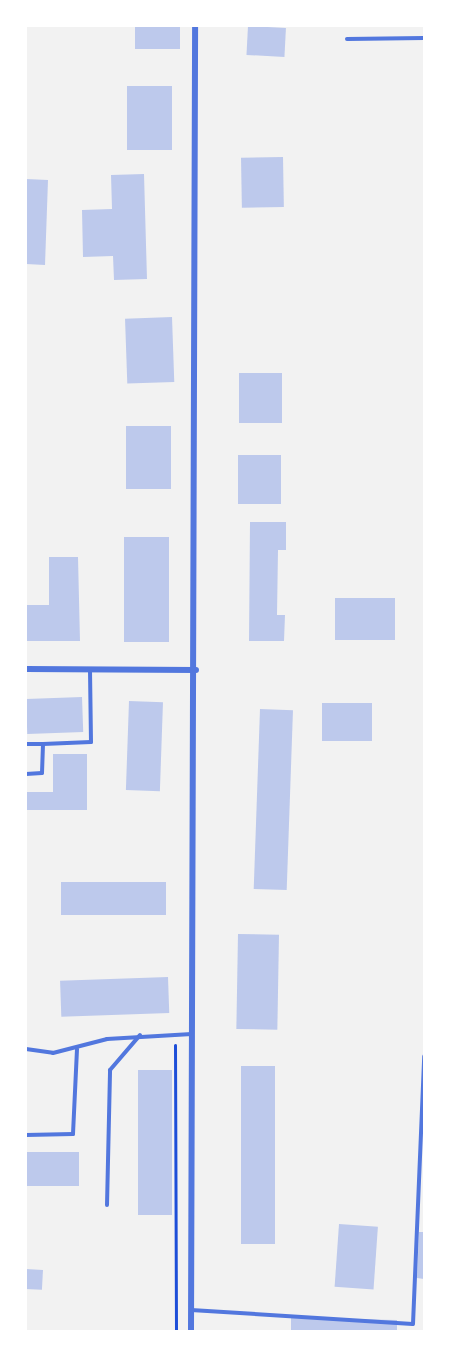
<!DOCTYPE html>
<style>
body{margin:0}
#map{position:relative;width:450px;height:1357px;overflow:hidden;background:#f2f2f2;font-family:Barlow,sans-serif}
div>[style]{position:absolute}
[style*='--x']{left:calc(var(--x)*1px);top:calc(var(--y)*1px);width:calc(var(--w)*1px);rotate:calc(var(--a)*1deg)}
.building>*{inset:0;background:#bdc9ec;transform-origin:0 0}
.path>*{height:3px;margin:-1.5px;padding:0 1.5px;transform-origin:1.5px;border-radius:1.5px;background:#1d4ed8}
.service>*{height:4px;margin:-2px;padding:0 2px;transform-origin:2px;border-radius:2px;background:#5277de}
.minor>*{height:6px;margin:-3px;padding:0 3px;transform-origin:3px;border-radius:3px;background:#5277de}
span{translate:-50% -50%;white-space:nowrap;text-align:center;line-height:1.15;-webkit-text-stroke:5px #fff;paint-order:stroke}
.frame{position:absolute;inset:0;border:27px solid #fff;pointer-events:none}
</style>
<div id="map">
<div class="building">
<i style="left:135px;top:26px;width:45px;height:23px"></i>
<i style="left:248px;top:26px;width:38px;height:29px;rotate:3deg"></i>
<i style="left:172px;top:86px;width:64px;height:45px;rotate:90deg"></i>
<i style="left:283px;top:157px;width:50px;height:42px;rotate:89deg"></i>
<i style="clip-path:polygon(144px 174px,147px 279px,114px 280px,113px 256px,83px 257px,82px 210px,112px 209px,111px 175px)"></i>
<i style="clip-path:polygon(26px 179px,48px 180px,45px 265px,26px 264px)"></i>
<i style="left:172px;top:317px;width:65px;height:47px;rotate:88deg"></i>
<i style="left:239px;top:373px;width:43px;height:50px"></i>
<i style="left:126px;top:426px;width:45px;height:63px"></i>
<i style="left:238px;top:455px;width:43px;height:49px"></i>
<i style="clip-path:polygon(250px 522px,286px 522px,286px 550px,278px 550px,277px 615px,285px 615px,284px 641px,249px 641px)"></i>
<i style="left:124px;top:537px;width:45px;height:105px"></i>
<i style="clip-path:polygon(49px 557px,78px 557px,80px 641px,26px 641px,26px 605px,49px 605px)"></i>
<i style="left:335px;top:598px;width:60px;height:42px"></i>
<i style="left:82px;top:697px;width:35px;height:56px;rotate:88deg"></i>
<i style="left:129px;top:701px;width:34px;height:89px;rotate:2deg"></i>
<i style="left:322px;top:703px;width:50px;height:38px"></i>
<i style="left:260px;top:709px;width:33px;height:180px;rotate:2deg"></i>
<i style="clip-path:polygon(53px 754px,87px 754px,87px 810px,26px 810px,26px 792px,53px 792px)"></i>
<i style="left:166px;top:882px;width:33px;height:105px;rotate:90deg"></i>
<i style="left:238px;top:934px;width:41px;height:95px;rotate:1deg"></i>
<i style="left:168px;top:977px;width:36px;height:108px;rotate:88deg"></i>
<i style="left:241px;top:1066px;width:34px;height:178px"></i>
<i style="left:138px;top:1070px;width:34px;height:145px"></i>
<i style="left:26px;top:1152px;width:53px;height:34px"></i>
<i style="left:339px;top:1224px;width:39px;height:63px;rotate:4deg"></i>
<i style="clip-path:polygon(419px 1232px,424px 1232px,424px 1279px,417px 1278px)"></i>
<i style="left:26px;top:1269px;width:17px;height:20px;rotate:3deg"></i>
<i style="clip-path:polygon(291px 1318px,397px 1320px,397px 1332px,291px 1332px)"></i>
</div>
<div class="path">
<i style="--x:175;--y:1045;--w:287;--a:89.8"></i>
</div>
<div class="service">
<i style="--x:347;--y:39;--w:77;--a:-0.7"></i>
<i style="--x:26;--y:744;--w:17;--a:0"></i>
<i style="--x:26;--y:774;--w:16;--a:-4"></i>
<i style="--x:42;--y:773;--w:29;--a:-88"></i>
<i style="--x:43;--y:744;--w:48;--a:-2.4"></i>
<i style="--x:91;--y:742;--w:73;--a:-90.8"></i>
<i style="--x:26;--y:1049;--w:27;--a:8"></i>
<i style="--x:53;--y:1053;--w:56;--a:-14.5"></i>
<i style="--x:107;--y:1039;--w:85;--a:-3.4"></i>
<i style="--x:26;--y:1135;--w:47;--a:-1.2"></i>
<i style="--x:73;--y:1134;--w:85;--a:-87.3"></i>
<i style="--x:107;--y:1205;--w:135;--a:-88.7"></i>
<i style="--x:110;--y:1070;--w:46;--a:-49.4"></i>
<i style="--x:191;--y:1310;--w:222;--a:3.6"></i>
<i style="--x:413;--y:1324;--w:268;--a:-87.6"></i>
</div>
<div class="minor">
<i style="--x:26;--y:669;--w:170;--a:0.3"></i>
<i style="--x:191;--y:1332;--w:1306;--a:-89.82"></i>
</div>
<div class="frame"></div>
</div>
